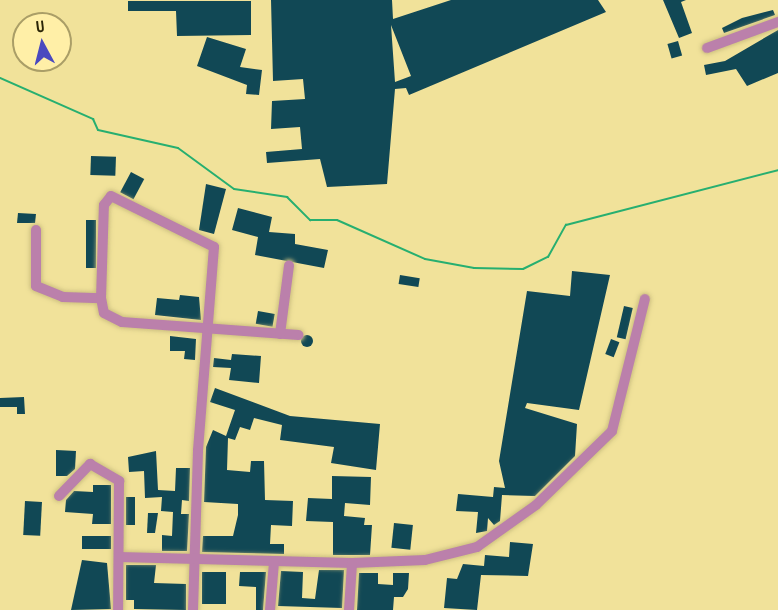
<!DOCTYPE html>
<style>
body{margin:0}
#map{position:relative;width:778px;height:610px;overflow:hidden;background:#f1e29a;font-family:"PT Sans Narrow",sans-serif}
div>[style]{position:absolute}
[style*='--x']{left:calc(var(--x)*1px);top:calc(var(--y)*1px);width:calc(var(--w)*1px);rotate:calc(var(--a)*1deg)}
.stream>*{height:2px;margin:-1px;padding:0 1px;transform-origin:1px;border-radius:1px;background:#27af70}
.building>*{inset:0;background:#114855;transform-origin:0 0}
.round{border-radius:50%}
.roads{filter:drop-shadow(0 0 2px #cdc080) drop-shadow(0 0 2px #cdc080)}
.street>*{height:10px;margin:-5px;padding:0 5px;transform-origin:5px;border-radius:5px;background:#bb80ab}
span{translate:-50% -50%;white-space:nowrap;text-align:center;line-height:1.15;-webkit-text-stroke:6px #ffefa7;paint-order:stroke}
.north{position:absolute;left:12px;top:12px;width:60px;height:60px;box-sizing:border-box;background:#ffefa7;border:2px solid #aa9e67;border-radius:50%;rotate:353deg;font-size:16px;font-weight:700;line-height:24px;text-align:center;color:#2b2507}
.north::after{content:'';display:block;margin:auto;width:21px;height:27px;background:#4a49bf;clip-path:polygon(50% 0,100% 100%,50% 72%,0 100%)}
</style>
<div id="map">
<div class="stream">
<i style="--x:0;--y:78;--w:102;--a:23.8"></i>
<i style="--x:93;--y:119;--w:12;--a:66"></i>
<i style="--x:98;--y:130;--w:82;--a:12.7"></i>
<i style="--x:178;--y:148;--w:69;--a:36.2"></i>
<i style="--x:234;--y:189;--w:54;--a:8.6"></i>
<i style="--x:287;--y:197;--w:33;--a:45"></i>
<i style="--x:310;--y:220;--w:27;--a:0"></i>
<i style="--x:337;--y:220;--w:96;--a:23.9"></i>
<i style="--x:425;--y:259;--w:50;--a:10.4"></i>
<i style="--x:474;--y:268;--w:49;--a:1.2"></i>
<i style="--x:523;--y:269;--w:28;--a:-26"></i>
<i style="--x:548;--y:257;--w:37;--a:-61"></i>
<i style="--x:566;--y:225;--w:219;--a:-14.5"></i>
</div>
<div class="building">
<i style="clip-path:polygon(evenodd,271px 0,392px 0,393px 19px,451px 0,598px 0,606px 12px,409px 95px,406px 88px,395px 89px,387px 184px,327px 187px,320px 159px,267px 163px,266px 152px,302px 149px,300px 127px,271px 129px,272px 101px,305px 99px,303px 79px,273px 81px,271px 0,391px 25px,411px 76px,395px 82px,391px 25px)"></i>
<i style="clip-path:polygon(663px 0,686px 0,681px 2px,692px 33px,679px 38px)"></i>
<i style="clip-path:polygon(128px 1px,251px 1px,251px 35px,177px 36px,176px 11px,128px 11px)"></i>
<i style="clip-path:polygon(773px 10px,775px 15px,724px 33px,722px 28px,742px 18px)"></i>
<i style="clip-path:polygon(778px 30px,778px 73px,747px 86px,736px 69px,706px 75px,704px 65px,725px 61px)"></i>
<i style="clip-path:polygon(207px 37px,246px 49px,240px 67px,262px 70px,259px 95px,246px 94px,247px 85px,197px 66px)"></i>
<i style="left:678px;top:41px;width:15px;height:11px;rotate:74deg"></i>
<i style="left:91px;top:156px;width:25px;height:19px;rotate:2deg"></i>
<i style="left:131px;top:172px;width:15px;height:23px;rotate:28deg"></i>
<i style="clip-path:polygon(206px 184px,226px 189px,214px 234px,199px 230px)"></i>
<i style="clip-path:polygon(238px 208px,272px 217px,269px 232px,295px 234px,295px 244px,328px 250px,324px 268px,255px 255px,258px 237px,232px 230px)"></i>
<i style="clip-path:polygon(18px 213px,36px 214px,35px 223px,17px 223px)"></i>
<i style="left:86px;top:220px;width:10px;height:48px"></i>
<i style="clip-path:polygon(572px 271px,610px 275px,579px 410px,527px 403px,525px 408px,577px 424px,575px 456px,535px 496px,502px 495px,500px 521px,494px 525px,488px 518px,487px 531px,476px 533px,478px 512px,456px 511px,458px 494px,493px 497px,494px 487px,505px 488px,499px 461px,527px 291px,570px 296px)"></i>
<i style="left:400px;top:275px;width:20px;height:9px;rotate:9deg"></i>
<i style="clip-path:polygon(180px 295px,199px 297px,201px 320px,155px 315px,157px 298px,179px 300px)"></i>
<i style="left:624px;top:306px;width:9px;height:32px;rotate:13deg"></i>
<i style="left:258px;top:311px;width:17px;height:13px;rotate:10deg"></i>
<i class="round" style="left:301px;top:335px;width:12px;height:12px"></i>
<i style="clip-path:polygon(170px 336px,196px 339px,195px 360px,184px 359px,185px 351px,170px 351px)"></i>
<i style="left:611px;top:339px;width:9px;height:16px;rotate:21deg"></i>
<i style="clip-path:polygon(232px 354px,261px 356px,259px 383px,229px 380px,231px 368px,213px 367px,214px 358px,231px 360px)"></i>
<i style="clip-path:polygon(215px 388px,290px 416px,380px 424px,376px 470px,331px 463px,334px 447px,280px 440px,282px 425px,254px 418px,250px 430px,240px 427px,235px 440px,228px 438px,227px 470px,250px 472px,251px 461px,264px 461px,265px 500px,293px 501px,292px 526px,271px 525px,270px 544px,284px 544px,284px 554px,202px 552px,203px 536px,233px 536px,238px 515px,238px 504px,204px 502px,206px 447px,213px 430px,226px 436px,235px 410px,210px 402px)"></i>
<i style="clip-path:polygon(24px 397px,25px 414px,17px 414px,17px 407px,0 407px,0 398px)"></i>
<i style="clip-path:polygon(56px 450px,76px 451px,75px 469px,67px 476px,56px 476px)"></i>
<i style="clip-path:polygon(156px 451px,158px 490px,175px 491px,176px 468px,190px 468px,189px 501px,182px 500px,181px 514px,189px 514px,187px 551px,162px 551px,162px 535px,172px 536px,173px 512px,161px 511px,162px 497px,145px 498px,144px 471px,129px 472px,128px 457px)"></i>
<i style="clip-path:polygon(332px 476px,371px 477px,370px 505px,345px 503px,344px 516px,365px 518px,364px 525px,372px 525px,370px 555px,333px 555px,333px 522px,306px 521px,308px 498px,332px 499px)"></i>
<i style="clip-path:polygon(93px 485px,111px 485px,111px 524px,92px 524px,93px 514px,65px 512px,66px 500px,74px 491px,93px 492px)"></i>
<i style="left:126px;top:497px;width:9px;height:28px"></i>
<i style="left:25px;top:501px;width:17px;height:34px;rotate:3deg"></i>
<i style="clip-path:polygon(148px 513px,158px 513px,155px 533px,147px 533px)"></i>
<i style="left:394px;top:523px;width:19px;height:25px;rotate:6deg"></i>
<i style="left:111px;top:536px;width:13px;height:29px;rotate:90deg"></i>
<i style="clip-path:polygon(510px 542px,533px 544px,528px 576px,481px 575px,477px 610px,444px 608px,447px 578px,457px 579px,463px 564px,484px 566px,485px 555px,509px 557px)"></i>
<i style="clip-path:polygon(82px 560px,107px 563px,111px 609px,71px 610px)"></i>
<i style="clip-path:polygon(126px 565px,156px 565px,154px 583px,186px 584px,186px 610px,134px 609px,134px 600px,126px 600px)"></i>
<i style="clip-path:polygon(319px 570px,344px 570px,342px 608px,278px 606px,281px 571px,303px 572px,302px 598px,315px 599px)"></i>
<i style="left:202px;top:572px;width:24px;height:32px"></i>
<i style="clip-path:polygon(240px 572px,266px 572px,263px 610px,256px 610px,256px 587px,239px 586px)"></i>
<i style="clip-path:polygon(359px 573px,378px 573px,378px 584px,393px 585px,393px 573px,409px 573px,408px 589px,403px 597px,394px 597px,393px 610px,357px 610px)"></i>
</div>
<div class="roads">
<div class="street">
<i style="--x:707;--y:48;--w:76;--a:-20.1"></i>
<i style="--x:36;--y:230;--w:56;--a:90"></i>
<i style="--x:36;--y:286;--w:29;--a:22"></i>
<i style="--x:63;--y:297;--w:38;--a:2"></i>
<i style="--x:101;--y:298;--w:93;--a:-88.2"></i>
<i style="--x:104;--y:205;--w:11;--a:-52"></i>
<i style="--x:111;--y:196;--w:115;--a:26.3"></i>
<i style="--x:214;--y:247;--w:205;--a:94.5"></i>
<i style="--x:198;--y:451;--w:159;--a:91.8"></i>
<i style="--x:101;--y:298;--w:15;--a:79"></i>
<i style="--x:104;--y:313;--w:20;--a:27"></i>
<i style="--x:122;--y:322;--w:177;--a:4.2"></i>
<i style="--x:280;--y:334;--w:69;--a:-82.5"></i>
<i style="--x:59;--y:496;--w:45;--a:-45.9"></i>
<i style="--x:90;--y:464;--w:34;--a:30"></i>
<i style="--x:119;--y:481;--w:129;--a:90.4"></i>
<i style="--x:119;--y:557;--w:233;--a:1.5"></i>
<i style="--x:352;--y:563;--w:73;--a:-2.4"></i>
<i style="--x:425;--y:560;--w:54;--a:-14"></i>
<i style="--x:477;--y:547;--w:72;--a:-35.4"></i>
<i style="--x:536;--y:505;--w:106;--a:-44.2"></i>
<i style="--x:612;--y:431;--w:136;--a:-76"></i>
<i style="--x:270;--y:610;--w:48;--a:-85.2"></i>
<i style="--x:349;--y:610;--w:47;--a:-86.3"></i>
</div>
</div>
<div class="north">U</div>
</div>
